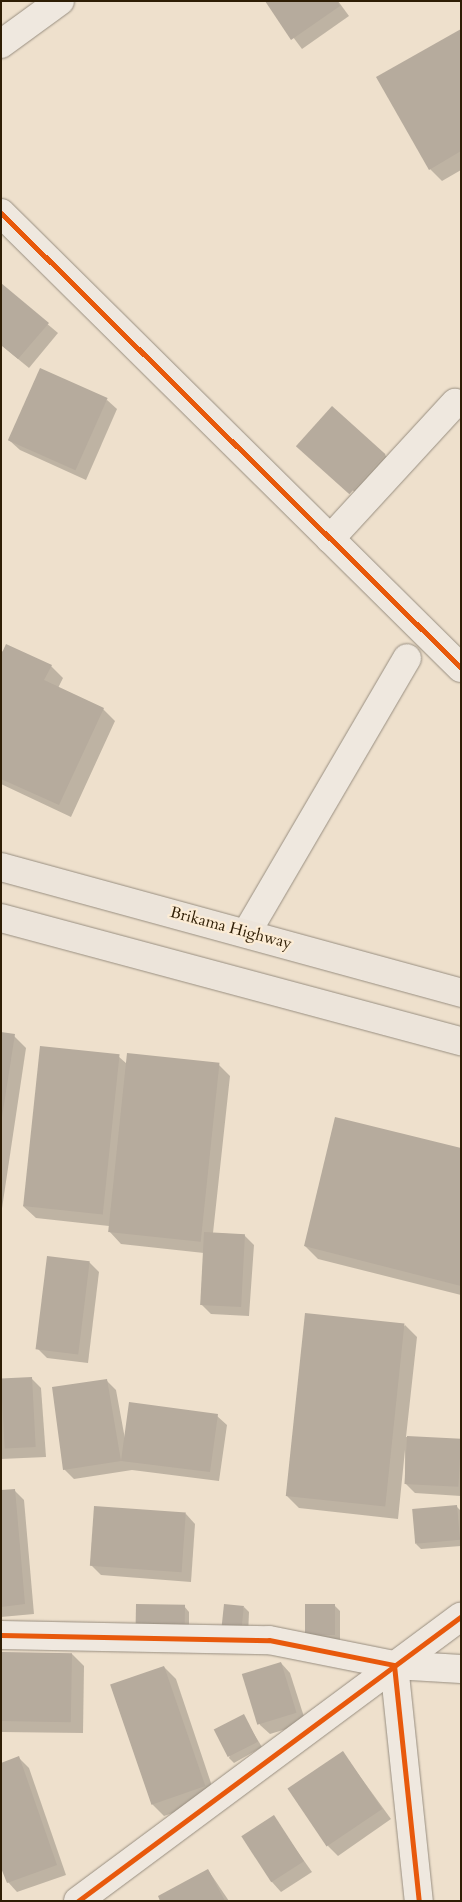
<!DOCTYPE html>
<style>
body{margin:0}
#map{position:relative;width:462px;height:1902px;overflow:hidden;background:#eee0cc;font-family:Cardo,serif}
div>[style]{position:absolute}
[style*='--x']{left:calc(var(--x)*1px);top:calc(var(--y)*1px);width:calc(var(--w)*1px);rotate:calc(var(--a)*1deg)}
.shadow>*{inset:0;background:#0003}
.building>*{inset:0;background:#b6ab9d;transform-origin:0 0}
.roads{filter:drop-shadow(0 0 1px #988e80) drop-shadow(0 0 1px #988e80)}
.minor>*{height:28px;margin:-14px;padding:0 14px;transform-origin:14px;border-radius:14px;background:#efe8df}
.highway>*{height:28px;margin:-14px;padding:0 14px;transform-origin:14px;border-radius:14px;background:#ece4da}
.cycleway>*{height:5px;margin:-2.5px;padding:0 2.5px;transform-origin:2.5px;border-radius:2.5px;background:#e8590c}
span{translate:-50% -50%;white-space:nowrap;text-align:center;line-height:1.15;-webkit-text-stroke:4.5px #fcecd5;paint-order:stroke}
.street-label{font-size:16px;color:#2e1d04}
.frame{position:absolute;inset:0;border:2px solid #2e1d04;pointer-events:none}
</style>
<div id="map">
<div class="shadow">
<i style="clip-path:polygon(266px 1px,338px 1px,349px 16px,302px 49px)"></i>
<i style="clip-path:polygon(461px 30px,461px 170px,442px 181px,430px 169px)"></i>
<i style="clip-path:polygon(1px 285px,58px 333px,29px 368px,1px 345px)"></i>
<i style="clip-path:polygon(107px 400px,117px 409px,86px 480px,20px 450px,10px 441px)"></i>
<i style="clip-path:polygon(300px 448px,385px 455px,395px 464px,366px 501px)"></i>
<i style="clip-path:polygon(1px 651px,51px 666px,63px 678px,58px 688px,103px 709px,115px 721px,71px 817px,1px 784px)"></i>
<i style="clip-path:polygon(1px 1034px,14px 1036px,26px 1048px,1px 1215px)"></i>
<i style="clip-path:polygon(118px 1056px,127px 1064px,218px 1064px,230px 1076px,213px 1233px,244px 1235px,254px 1245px,249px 1316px,211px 1314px,201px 1304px,204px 1253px,121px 1244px,109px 1231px,109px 1226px,36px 1218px,23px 1206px)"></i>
<i style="clip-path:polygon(461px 1149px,461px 1295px,318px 1259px,305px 1246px)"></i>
<i style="clip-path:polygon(89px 1262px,99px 1272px,88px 1363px,47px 1358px,38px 1349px)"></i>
<i style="clip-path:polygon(405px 1325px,417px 1337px,406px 1437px,461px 1440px,461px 1496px,415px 1493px,405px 1483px,405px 1450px,398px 1519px,299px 1508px,287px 1496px)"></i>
<i style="clip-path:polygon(32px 1379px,41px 1388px,46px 1457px,1px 1459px,1px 1380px)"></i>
<i style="clip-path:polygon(107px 1381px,116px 1390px,125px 1439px,217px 1416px,227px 1425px,219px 1481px,132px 1470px,74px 1479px,64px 1469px)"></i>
<i style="clip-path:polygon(14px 1490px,24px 1500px,34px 1614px,1px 1617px,1px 1492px)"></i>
<i style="clip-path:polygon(457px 1507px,461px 1511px,461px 1546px,421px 1549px,416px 1544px)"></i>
<i style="clip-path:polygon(186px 1514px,195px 1524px,191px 1582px,101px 1575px,91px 1565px)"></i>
<i style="clip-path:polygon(184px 1606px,189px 1612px,189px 1629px,142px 1629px)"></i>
<i style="clip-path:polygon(335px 1606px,340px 1611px,340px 1640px,311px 1640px)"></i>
<i style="clip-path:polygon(244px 1607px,249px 1612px,248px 1636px,229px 1635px)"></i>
<i style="clip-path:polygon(1px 1653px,72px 1654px,84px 1666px,83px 1733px,1px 1732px)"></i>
<i style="clip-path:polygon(281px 1663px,290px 1673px,306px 1723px,270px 1734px,260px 1725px,244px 1675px)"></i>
<i style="clip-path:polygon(164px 1667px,176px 1679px,216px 1798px,164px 1816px,152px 1804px,111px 1685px)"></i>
<i style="clip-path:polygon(243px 1716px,262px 1747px,234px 1763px,229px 1758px)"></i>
<i style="clip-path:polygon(343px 1753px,391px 1819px,338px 1856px,328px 1846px)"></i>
<i style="clip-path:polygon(19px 1758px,29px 1768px,66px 1875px,17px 1892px,8px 1882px)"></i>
<i style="clip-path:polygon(273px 1817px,312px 1872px,281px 1892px,272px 1882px)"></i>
<i style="clip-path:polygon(208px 1870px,229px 1901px,162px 1901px)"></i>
</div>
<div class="building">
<i style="clip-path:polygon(265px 1px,337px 1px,340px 6px,291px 40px)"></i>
<i style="clip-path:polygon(461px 29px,461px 151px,429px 170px,376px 77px)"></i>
<i style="clip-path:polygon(1px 283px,49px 323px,18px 359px,1px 345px)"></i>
<i style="left:40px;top:368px;width:74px;height:79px;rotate:24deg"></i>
<i style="left:332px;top:406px;width:72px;height:54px;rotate:42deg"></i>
<i style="clip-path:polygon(6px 644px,52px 665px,44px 680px,104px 708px,59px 805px,1px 779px,1px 655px)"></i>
<i style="clip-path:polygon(1px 1032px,15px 1034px,2px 1117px,1px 1117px)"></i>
<i style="left:40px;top:1046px;width:80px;height:161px;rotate:6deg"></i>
<i style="left:127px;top:1053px;width:93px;height:180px;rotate:6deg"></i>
<i style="clip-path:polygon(335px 1117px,461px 1148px,461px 1286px,304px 1246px)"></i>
<i style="left:204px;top:1232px;width:41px;height:73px;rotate:3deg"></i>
<i style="left:47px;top:1256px;width:43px;height:94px;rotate:7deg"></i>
<i style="left:305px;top:1313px;width:100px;height:184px;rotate:6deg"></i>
<i style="left:32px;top:1377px;width:70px;height:31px;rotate:87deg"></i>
<i style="clip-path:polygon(107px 1379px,121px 1461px,129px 1402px,218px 1414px,210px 1472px,121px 1461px,63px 1470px,52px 1387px)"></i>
<i style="left:407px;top:1436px;width:54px;height:48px;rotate:3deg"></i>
<i style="clip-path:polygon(15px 1489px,25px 1604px,1px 1607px,1px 1490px)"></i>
<i style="left:457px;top:1505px;width:35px;height:45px;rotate:85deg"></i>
<i style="left:94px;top:1506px;width:92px;height:60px;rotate:4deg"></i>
<i style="left:136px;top:1604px;width:49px;height:20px;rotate:1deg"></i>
<i style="left:224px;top:1604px;width:20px;height:26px;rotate:6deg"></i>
<i style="left:305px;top:1604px;width:30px;height:31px"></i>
<i style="left:1px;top:1652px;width:71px;height:69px;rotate:1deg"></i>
<i style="left:281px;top:1662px;width:53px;height:41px;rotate:73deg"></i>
<i style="left:164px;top:1666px;width:127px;height:57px;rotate:71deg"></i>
<i style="left:244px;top:1714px;width:31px;height:34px;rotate:63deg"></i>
<i style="left:343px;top:1751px;width:70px;height:67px;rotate:56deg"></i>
<i style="clip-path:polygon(19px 1756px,57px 1865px,7px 1883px,1px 1868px,1px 1763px)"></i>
<i style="left:274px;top:1815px;width:55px;height:39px;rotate:57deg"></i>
<i style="clip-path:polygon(208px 1869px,225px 1901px,160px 1901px,158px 1896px)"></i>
</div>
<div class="roads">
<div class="minor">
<i style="--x:1;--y:44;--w:73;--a:-36.1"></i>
<i style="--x:1;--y:213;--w:647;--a:44.69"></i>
<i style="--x:330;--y:539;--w:185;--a:-47.4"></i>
<i style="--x:247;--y:932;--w:317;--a:-59.7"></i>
<i style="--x:1;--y:1635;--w:268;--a:1.1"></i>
<i style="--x:269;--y:1640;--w:127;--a:11.3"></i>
<i style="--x:394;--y:1665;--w:237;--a:84"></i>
<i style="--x:394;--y:1665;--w:67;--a:3.4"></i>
<i style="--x:78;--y:1901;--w:477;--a:-36.6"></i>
</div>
<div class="highway">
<i style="--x:1;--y:867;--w:477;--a:15.3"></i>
<i style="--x:1;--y:918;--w:476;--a:15"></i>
</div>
</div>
<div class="cycleway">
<i style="--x:1;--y:213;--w:647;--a:44.69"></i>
<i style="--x:1;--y:1635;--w:268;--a:1.1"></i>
<i style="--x:269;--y:1640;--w:127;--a:11.3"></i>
<i style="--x:394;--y:1665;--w:237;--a:84"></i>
<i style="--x:78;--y:1901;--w:477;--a:-36.6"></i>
</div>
<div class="street-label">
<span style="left:231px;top:928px;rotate:15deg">Brikama Highway</span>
</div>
<div class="frame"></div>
</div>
